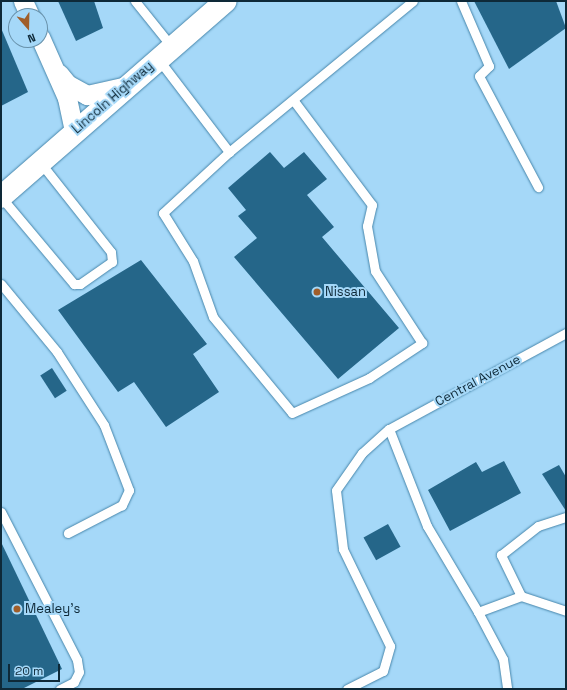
<!DOCTYPE html>
<style>
body{margin:0}
#map{position:relative;width:567px;height:690px;overflow:hidden;background:#a5d8f8;font-family:"Space Grotesk",sans-serif}
div>[style]{position:absolute}
[style*='--x']{left:calc(var(--x)*1px);top:calc(var(--y)*1px);width:calc(var(--w)*1px);rotate:calc(var(--a)*1deg)}
.building>*{inset:0;background:#256689;transform-origin:0 0}
.roads{filter:drop-shadow(0 0 1px #4786ab) drop-shadow(0 0 1px #4786ab)}
.lane>*{height:9px;margin:-4.5px;padding:0 4.5px;transform-origin:4.5px;border-radius:4.5px;background:#fff}
.street>*{height:19px;margin:-9.5px;padding:0 9.5px;transform-origin:9.5px;border-radius:9.5px;background:#fff}
.primary>*{height:22px;margin:-11px;padding:0 11px;transform-origin:11px;border-radius:11px;background:#fff}
.dots>*{width:11px;height:11px;translate:-50% -50%;box-sizing:border-box;border:2px solid #a5d8f8;border-radius:50%}
span{translate:-50% -50%;white-space:nowrap;text-align:center;line-height:1.15;-webkit-text-stroke:4px #a5d8f8;paint-order:stroke}
.street-label{font-size:13px;color:#0e2938}
.poi-label{font-size:13px;color:#0e2938}
.left{translate:0 -50%;text-align:left}
.frame{position:absolute;inset:0;border:2px solid #0e2938;pointer-events:none}
.north{position:absolute;left:8px;top:8px;width:40px;height:40px;box-sizing:border-box;background:#a5d8f8;border:1px solid #6992ab;border-radius:50%;rotate:160deg;font-size:11px;font-weight:700;line-height:16px;text-align:center;color:#0e2938}
.north::after{content:'';display:block;margin:auto;width:14px;height:18px;background:#a05e2a;clip-path:polygon(50% 0,100% 100%,50% 72%,0 100%)}
.scale{position:absolute;left:8px;top:664px;width:52px;height:18px;box-sizing:border-box;border:2px solid #0e2938;border-top:0;padding-left:5px;font-size:12px;line-height:14px;white-space:nowrap;color:#0e2938;-webkit-text-stroke:3px #a5d8f8;paint-order:stroke}
</style>
<div id="map">
<div class="building">
<i style="clip-path:polygon(58px 1px,94px 1px,103px 28px,76px 41px)"></i>
<i style="clip-path:polygon(474px 1px,556px 1px,566px 28px,509px 69px)"></i>
<i style="clip-path:polygon(1px 28px,28px 92px,1px 106px)"></i>
<i style="clip-path:polygon(270px 152px,284px 168px,304px 152px,327px 179px,307px 195px,334px 227px,322px 237px,399px 328px,338px 379px,234px 257px,257px 238px,238px 216px,246px 210px,228px 188px)"></i>
<i style="clip-path:polygon(141px 260px,207px 344px,193px 354px,219px 392px,166px 427px,134px 382px,118px 392px,58px 310px)"></i>
<i style="left:52px;top:368px;width:27px;height:14px;rotate:57deg"></i>
<i style="clip-path:polygon(504px 461px,521px 493px,450px 531px,428px 490px,476px 462px,482px 472px)"></i>
<i style="clip-path:polygon(559px 465px,566px 477px,566px 511px,542px 474px)"></i>
<i style="left:388px;top:524px;width:26px;height:28px;rotate:61deg"></i>
<i style="clip-path:polygon(1px 542px,62px 669px,22px 689px,1px 689px)"></i>
</div>
<div class="roads">
<div class="lane">
<i style="--x:135;--y:1;--w:59;--a:51.2"></i>
<i style="--x:461;--y:1;--w:71;--a:66.7"></i>
<i style="--x:489;--y:66;--w:14;--a:135"></i>
<i style="--x:479;--y:76;--w:126;--a:62"></i>
<i style="--x:159;--y:60;--w:116;--a:52.7"></i>
<i style="--x:229;--y:152;--w:90;--a:137.3"></i>
<i style="--x:163;--y:213;--w:57;--a:58"></i>
<i style="--x:193;--y:261;--w:59;--a:70.3"></i>
<i style="--x:213;--y:317;--w:124;--a:50.5"></i>
<i style="--x:292;--y:413;--w:85;--a:-24.4"></i>
<i style="--x:369;--y:378;--w:64;--a:-33.4"></i>
<i style="--x:422;--y:343;--w:86;--a:-123.1"></i>
<i style="--x:375;--y:271;--w:46;--a:-100.1"></i>
<i style="--x:367;--y:226;--w:22;--a:-77"></i>
<i style="--x:372;--y:205;--w:130;--a:-126.9"></i>
<i style="--x:229;--y:152;--w:238;--a:-39.4"></i>
<i style="--x:1;--y:197;--w:114;--a:50"></i>
<i style="--x:74;--y:284;--w:6;--a:0"></i>
<i style="--x:80;--y:284;--w:39;--a:-35"></i>
<i style="--x:112;--y:262;--w:10;--a:-96"></i>
<i style="--x:111;--y:252;--w:115;--a:-128.3"></i>
<i style="--x:1;--y:284;--w:88;--a:50.5"></i>
<i style="--x:57;--y:352;--w:87;--a:57.2"></i>
<i style="--x:104;--y:425;--w:70;--a:69"></i>
<i style="--x:129;--y:490;--w:17;--a:115"></i>
<i style="--x:122;--y:505;--w:61;--a:152.6"></i>
<i style="--x:389;--y:429;--w:104;--a:68.6"></i>
<i style="--x:427;--y:526;--w:100;--a:59.3"></i>
<i style="--x:478;--y:612;--w:46;--a:-20.4"></i>
<i style="--x:521;--y:596;--w:47;--a:18.4"></i>
<i style="--x:1;--y:512;--w:166;--a:62.8"></i>
<i style="--x:77;--y:660;--w:12;--a:81"></i>
<i style="--x:79;--y:672;--w:11;--a:117"></i>
<i style="--x:74;--y:682;--w:16;--a:153"></i>
<i style="--x:521;--y:596;--w:46;--a:-116"></i>
<i style="--x:501;--y:555;--w:47;--a:-38.1"></i>
<i style="--x:538;--y:526;--w:29;--a:-18"></i>
<i style="--x:478;--y:612;--w:53;--a:62"></i>
<i style="--x:503;--y:659;--w:30;--a:82"></i>
<i style="--x:347;--y:689;--w:40;--a:-26.6"></i>
<i style="--x:383;--y:671;--w:26;--a:-74"></i>
<i style="--x:390;--y:646;--w:108;--a:-115.9"></i>
<i style="--x:343;--y:549;--w:59;--a:-96.8"></i>
<i style="--x:336;--y:490;--w:45;--a:-54.9"></i>
<i style="--x:362;--y:453;--w:36;--a:-42"></i>
<i style="--x:389;--y:429;--w:201;--a:-28.5"></i>
</div>
<div class="street">
<i style="--x:23;--y:1;--w:17;--a:65"></i>
<i style="--x:40;--y:37;--w:67;--a:66.1"></i>
<i style="--x:67;--y:98;--w:35;--a:78"></i>
<i style="--x:59;--y:74;--w:13;--a:51"></i>
<i style="--x:67;--y:84;--w:23;--a:29"></i>
<i style="--x:87;--y:95;--w:41;--a:-12.7"></i>
</div>
<div class="primary">
<i style="--x:1;--y:197;--w:298;--a:-41.1"></i>
</div>
</div>
<div class="dots">
<i style="left:317px;top:292px;background:#a05e2a"></i>
<i style="left:17px;top:609px;background:#a05e2a"></i>
</div>
<div class="street-label">
<span style="left:113px;top:98px;rotate:-41deg">Lincoln Highway</span>
<span style="left:478px;top:381px;rotate:-28deg">Central Avenue</span>
</div>
<div class="poi-label">
<span class="left" style="left:325px;top:292px">Nissan</span>
<span class="left" style="left:25px;top:609px">Mealey's</span>
</div>
<div class="frame"></div>
<div class="north">N</div>
<div class="scale">20 m</div>
</div>
